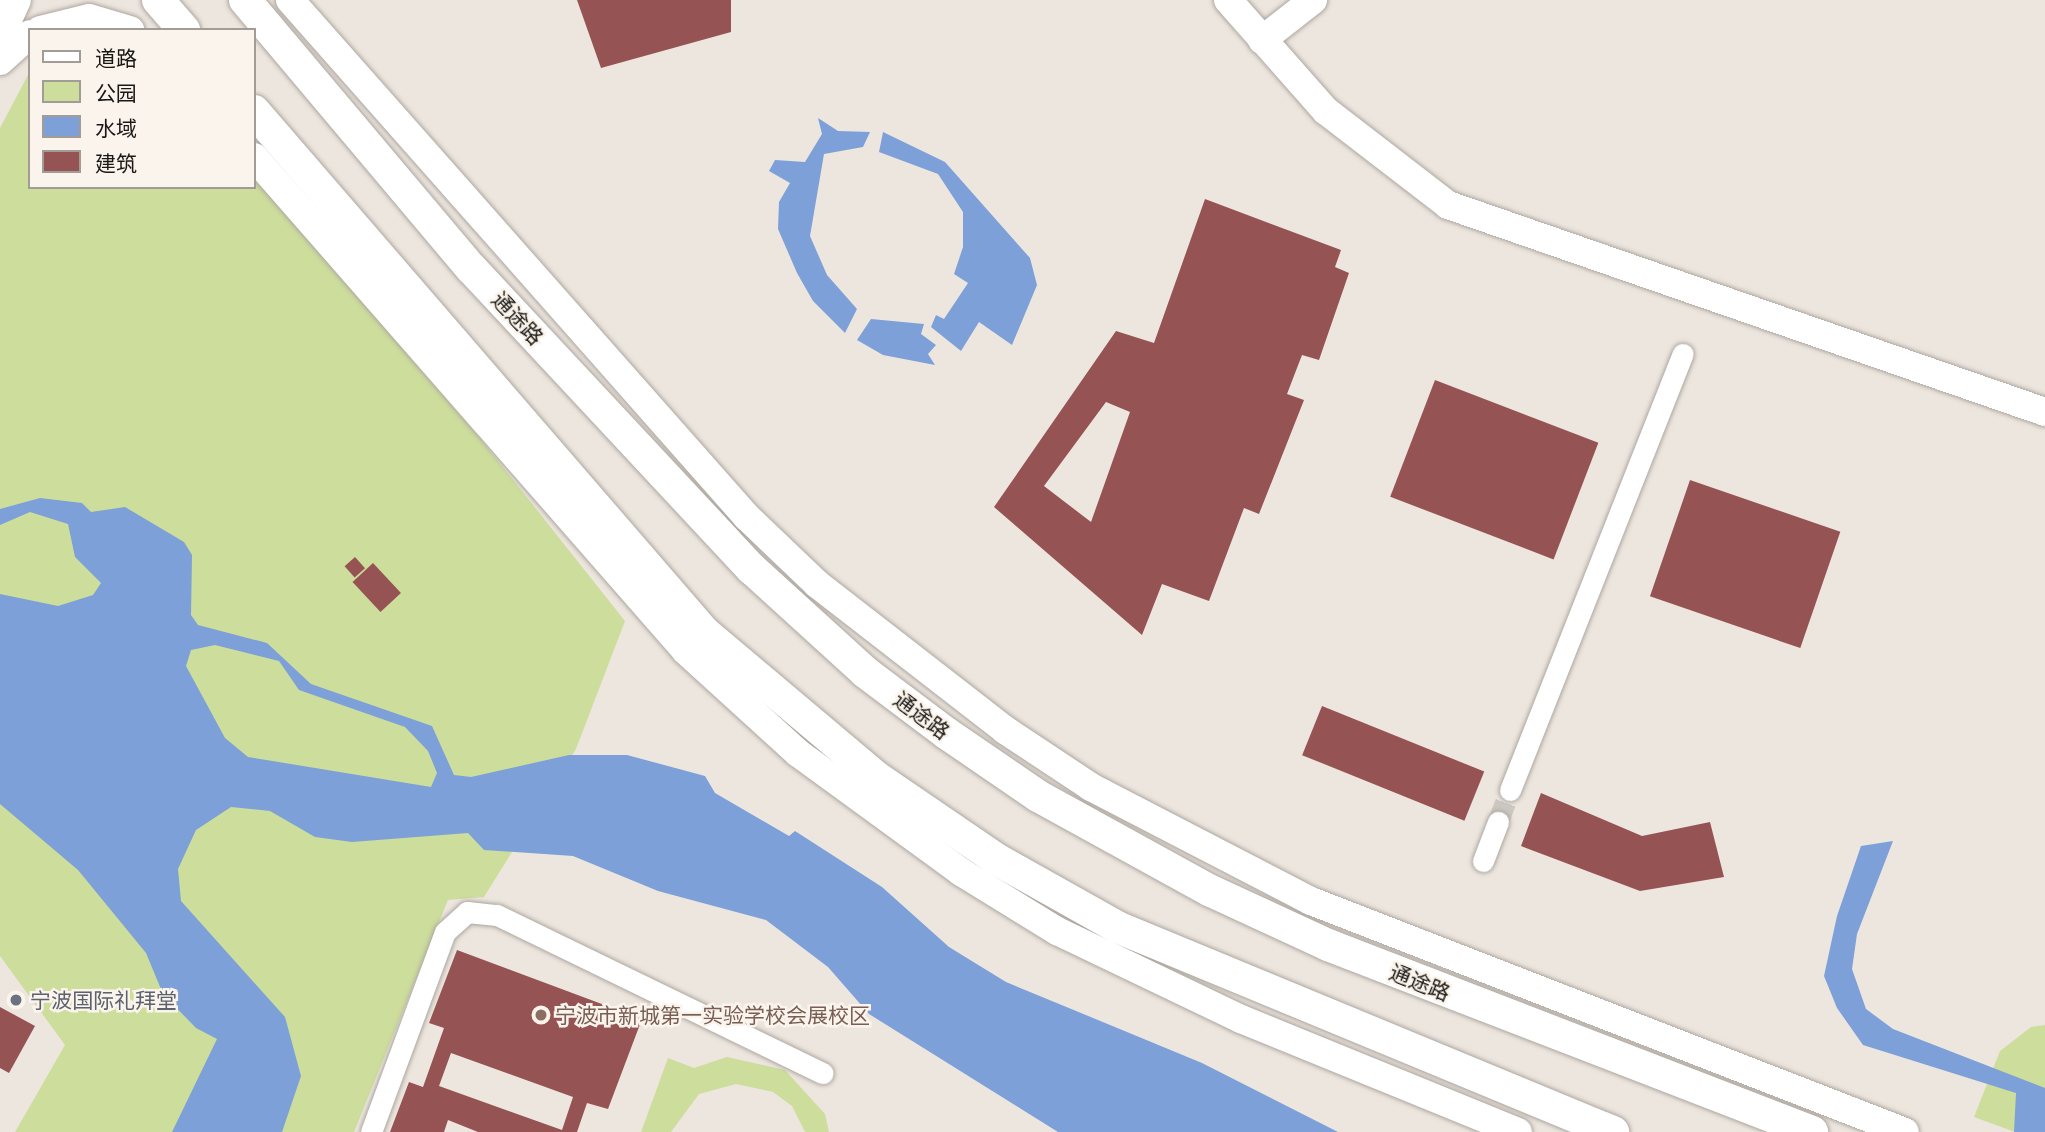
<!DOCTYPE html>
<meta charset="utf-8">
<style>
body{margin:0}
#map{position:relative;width:2045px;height:1132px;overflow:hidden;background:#ede6df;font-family:Quicksand,"Noto Sans SC",sans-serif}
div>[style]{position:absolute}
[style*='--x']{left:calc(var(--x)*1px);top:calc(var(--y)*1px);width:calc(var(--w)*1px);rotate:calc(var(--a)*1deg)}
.green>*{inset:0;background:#cddd9c}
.water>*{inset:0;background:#7ca0d7}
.building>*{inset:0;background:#965353;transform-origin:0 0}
.street-tunnel>*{height:21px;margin-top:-10.5px;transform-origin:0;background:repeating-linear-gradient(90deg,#cdc7c1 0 21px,transparent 0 31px)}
.roads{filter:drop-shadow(0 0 2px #ada7a0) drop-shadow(0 0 2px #ada7a0)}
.street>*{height:21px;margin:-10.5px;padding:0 10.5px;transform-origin:10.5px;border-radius:10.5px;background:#fff}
.secondary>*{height:28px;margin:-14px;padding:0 14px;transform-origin:14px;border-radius:14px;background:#fff}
.primary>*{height:32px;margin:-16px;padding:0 16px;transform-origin:16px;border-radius:16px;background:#fff}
.dots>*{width:19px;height:19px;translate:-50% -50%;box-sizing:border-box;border:4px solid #fbf4ec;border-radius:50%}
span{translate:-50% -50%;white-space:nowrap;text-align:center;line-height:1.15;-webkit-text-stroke:5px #fbf4ec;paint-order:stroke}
.street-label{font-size:21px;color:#1a1815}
.worship-label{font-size:21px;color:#5b616d}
.left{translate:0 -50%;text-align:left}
.education-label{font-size:21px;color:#785e54}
.legend{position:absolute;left:28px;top:28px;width:228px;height:161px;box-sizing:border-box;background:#fbf4ec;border:2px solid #a19c96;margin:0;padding:9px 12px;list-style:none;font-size:21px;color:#1a1815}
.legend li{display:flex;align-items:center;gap:14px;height:35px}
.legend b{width:35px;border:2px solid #a19c96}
</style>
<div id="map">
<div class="green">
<i style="clip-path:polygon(30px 71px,30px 187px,254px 187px,254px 177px,479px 437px,625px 621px,576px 749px,484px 897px,448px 900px,354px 1132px,15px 1132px,65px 1045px,0 956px,0 128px)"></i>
<i style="clip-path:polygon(2045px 1025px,2045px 1132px,2015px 1132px,1974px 1117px,2000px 1051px,2031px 1027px)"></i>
<i style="clip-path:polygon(727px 1057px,785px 1070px,825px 1114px,829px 1132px,805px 1132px,792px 1106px,773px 1092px,736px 1084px,699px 1094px,671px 1132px,641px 1132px,668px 1058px,694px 1068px)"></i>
</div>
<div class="water">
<i style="clip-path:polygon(818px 118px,838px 131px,870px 132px,863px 147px,824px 154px,810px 236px,827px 275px,857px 309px,845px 333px,813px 301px,797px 273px,778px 229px,779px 202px,790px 183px,769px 171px,775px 160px,805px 162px,822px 134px)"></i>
<i style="clip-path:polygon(883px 132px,945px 162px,1030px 258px,1037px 285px,1012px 345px,979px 322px,961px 351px,931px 327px,936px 315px,944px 319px,968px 283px,954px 274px,963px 247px,963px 212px,938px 174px,879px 152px)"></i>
<i style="clip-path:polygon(871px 319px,924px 324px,921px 334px,936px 345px,928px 354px,935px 365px,883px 355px,857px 340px)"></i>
<i style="clip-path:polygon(evenodd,40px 498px,82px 503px,91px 512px,125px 507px,184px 542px,192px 555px,191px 615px,198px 625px,267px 643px,311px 684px,432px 726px,454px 775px,471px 777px,569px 755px,627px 755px,705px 776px,715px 793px,789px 836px,795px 831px,882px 887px,949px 947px,1006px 982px,1202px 1063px,1338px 1132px,1058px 1132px,869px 1014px,828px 967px,766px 920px,658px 891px,573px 856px,484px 850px,468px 833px,352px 842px,315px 837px,270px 811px,231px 807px,196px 830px,178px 869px,181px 901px,285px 1017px,301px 1076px,282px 1132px,172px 1132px,217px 1039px,196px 1028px,163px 994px,146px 953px,78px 870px,0 804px,0 594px,58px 606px,93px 595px,101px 583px,75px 557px,68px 524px,30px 512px,0 525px,0 509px,40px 498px,215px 645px,279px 661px,299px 690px,405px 727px,428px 751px,437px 773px,431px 787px,248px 757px,225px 738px,186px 666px,191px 650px,215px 645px)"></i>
<i style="clip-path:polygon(1893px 841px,1857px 934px,1852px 969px,1866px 1009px,1893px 1029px,2045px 1088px,2045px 1132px,2014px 1132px,2016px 1093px,1863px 1045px,1837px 1008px,1824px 976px,1837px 916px,1861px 846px)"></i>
</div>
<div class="building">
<i style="clip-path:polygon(577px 0,731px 0,731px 32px,601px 68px)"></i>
<i style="clip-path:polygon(evenodd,1205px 199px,1341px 250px,1335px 267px,1349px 273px,1319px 360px,1302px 355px,1287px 394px,1304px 400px,1259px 514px,1244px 508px,1209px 601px,1162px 584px,1142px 635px,994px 507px,1116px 331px,1154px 343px,1205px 199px,1106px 402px,1130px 412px,1091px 522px,1044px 486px,1106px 402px)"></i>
<i style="left:1435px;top:380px;width:175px;height:125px;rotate:21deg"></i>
<i style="left:1690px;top:480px;width:159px;height:123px;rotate:19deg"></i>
<i style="left:355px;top:557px;width:15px;height:14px;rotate:48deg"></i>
<i style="left:373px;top:563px;width:41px;height:28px;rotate:47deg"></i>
<i style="left:1322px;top:706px;width:175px;height:53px;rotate:22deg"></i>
<i style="clip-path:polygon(1541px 793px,1642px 836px,1710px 822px,1724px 877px,1640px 891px,1521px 846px)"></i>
<i style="clip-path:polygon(evenodd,457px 950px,642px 1019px,608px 1109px,587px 1103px,577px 1132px,478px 1132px,448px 1120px,444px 1132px,390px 1132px,409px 1082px,423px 1087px,444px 1028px,429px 1023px,457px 950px,451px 1053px,573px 1097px,562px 1130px,439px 1086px,451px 1053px)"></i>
<i style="clip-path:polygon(0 1007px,35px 1026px,9px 1073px,0 1068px)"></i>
</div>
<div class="street-tunnel">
<i style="--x:1498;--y:822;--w:34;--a:-69"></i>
</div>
<div class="roads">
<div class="street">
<i style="--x:1510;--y:790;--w:469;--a:-68.4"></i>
<i style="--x:1483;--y:861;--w:42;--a:-69"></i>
<i style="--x:371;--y:1132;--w:213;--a:-69.7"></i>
<i style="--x:445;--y:932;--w:30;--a:-42"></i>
<i style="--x:467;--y:912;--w:30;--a:6"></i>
<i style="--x:497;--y:915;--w:362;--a:25.9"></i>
</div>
<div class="secondary">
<i style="--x:290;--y:0;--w:690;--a:48.53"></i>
<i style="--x:747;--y:517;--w:97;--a:43.7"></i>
<i style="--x:817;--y:584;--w:238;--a:37.8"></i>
<i style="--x:1005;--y:730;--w:103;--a:33.5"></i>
<i style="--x:1091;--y:787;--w:248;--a:27.4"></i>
<i style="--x:1311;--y:901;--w:637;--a:21.25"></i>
<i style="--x:1228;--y:0;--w:148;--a:48.6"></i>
<i style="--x:1326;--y:111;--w:154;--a:37.6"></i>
<i style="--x:1448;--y:205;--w:632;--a:19.12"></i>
<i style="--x:40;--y:30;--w:50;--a:-13.8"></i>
<i style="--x:89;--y:18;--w:43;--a:16.3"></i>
<i style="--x:1262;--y:40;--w:65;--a:-38.1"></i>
<i style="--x:0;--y:61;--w:40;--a:-42"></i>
<i style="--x:254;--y:157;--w:656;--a:48.83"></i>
<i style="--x:686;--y:651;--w:151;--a:42.3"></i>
<i style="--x:798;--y:753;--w:202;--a:36.1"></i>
<i style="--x:961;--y:872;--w:113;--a:31.6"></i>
<i style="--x:1057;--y:931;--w:204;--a:25.6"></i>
<i style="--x:1241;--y:1019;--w:299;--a:22.2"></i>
</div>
<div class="primary">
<i style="--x:158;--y:0;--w:40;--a:49"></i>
<i style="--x:245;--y:0;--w:351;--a:49.9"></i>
<i style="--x:471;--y:268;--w:412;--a:47"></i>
<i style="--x:752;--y:569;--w:153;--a:42.3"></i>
<i style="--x:865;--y:672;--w:101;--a:37"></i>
<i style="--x:946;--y:733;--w:112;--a:34.4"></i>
<i style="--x:1038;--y:796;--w:197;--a:28.8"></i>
<i style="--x:1211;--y:891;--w:129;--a:24.8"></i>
<i style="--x:1328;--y:945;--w:519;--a:21.12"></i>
<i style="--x:0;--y:32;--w:35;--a:-65"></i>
<i style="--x:254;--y:111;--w:688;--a:49.18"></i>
<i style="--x:704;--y:632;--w:225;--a:40.1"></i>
<i style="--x:876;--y:777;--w:145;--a:34.3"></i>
<i style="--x:996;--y:859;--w:139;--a:29.3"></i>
<i style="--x:1117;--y:927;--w:537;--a:22.46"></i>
</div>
</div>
<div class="dots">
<i style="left:16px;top:1000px;background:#6b7280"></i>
<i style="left:541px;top:1015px;background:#8d6e63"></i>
</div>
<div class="street-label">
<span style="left:518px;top:318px;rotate:47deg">通途路</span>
<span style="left:922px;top:715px;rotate:37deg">通途路</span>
<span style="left:1420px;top:982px;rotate:22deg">通途路</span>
</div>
<div class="worship-label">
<span class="left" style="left:30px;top:1000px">宁波国际礼拜堂</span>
</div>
<div class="education-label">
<span class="left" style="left:555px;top:1015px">宁波市新城第一实验学校会展校区</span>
</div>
<ul class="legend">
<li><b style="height:9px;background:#fff"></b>道路</li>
<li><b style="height:19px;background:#cddd9c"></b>公园</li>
<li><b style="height:19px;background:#7ca0d7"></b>水域</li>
<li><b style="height:19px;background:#965353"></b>建筑</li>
</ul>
</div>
